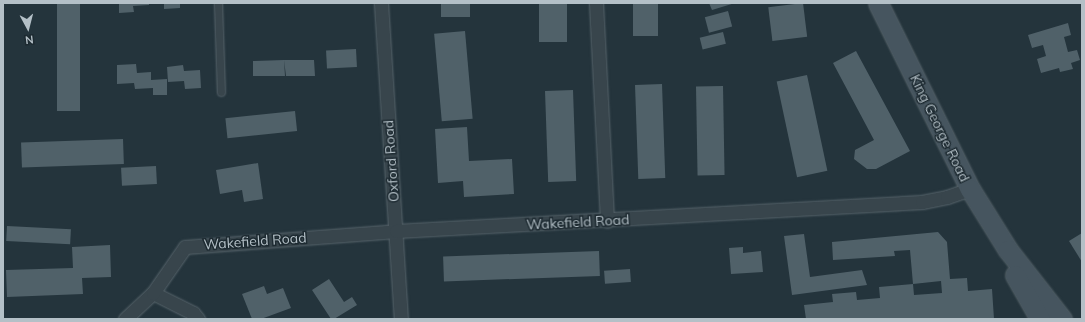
<!DOCTYPE html>
<style>
body{margin:0}
#map{position:relative;width:1085px;height:322px;overflow:hidden;background:#24343c;font-family:Mulish,sans-serif}
div>[style]{position:absolute}
[style*='--x']{left:calc(var(--x)*1px);top:calc(var(--y)*1px);width:calc(var(--w)*1px);rotate:calc(var(--a)*1deg)}
.building>*{inset:0;background:#506169;transform-origin:0 0}
.roads{filter:drop-shadow(0 0 1px #56636a) drop-shadow(0 0 1px #56636a)}
.service>*{height:7px;margin:-3.5px;padding:0 3.5px;transform-origin:3.5px;border-radius:3.5px;background:#38454c}
.minor>*{height:13px;margin:-6.5px;padding:0 6.5px;transform-origin:6.5px;border-radius:6.5px;background:#38454c}
.secondary>*{height:19px;margin:-9.5px;padding:0 9.5px;transform-origin:9.5px;border-radius:9.5px;background:#46555f}
span{translate:-50% -50%;white-space:nowrap;text-align:center;line-height:1.15;-webkit-text-stroke:3px #1d2a31;paint-order:stroke}
.street-label{font-size:14px;color:#b4c0c7}
.frame{position:absolute;inset:0;border:4px solid #b4c0c7;pointer-events:none}
.north{position:absolute;left:8px;top:8px;width:40px;height:40px;-webkit-text-stroke:3px #1d2a31;paint-order:stroke;rotate:173deg;font-size:11px;font-weight:700;line-height:16px;text-align:center;color:#b4c0c7}
.north::after{content:'';display:block;margin:auto;width:14px;height:18px;background:#b4c0c7;clip-path:polygon(50% 0,100% 100%,50% 72%,0 100%)}
</style>
<div id="map">
<div class="building">
<i style="left:57px;top:3px;width:23px;height:108px"></i>
<i style="clip-path:polygon(119px 3px,149px 3px,149px 5px,133px 6px,134px 12px,119px 13px)"></i>
<i style="clip-path:polygon(164px 3px,180px 3px,180px 8px,164px 9px)"></i>
<i style="left:441px;top:3px;width:29px;height:14px"></i>
<i style="left:539px;top:3px;width:28px;height:39px"></i>
<i style="left:633px;top:3px;width:25px;height:33px"></i>
<i style="clip-path:polygon(709px 3px,735px 3px,712px 10px)"></i>
<i style="left:803px;top:3px;width:34px;height:35px;rotate:83deg"></i>
<i style="left:728px;top:11px;width:16px;height:24px;rotate:75deg"></i>
<i style="clip-path:polygon(1068px 23px,1071px 35px,1064px 37px,1068px 52px,1077px 50px,1080px 60px,1071px 63px,1073px 69px,1060px 72px,1059px 68px,1041px 73px,1037px 59px,1046px 56px,1043px 45px,1032px 48px,1028px 35px)"></i>
<i style="left:465px;top:31px;width:88px;height:31px;rotate:85deg"></i>
<i style="left:723px;top:32px;width:12px;height:24px;rotate:76deg"></i>
<i style="left:356px;top:49px;width:18px;height:30px;rotate:87deg"></i>
<i style="clip-path:polygon(856px 51px,910px 151px,876px 169px,867px 169px,854px 159px,855px 150px,874px 140px,833px 63px)"></i>
<i style="clip-path:polygon(284px 60px,314px 60px,315px 76px,286px 76px,284px 60px,285px 76px,253px 76px,253px 61px)"></i>
<i style="clip-path:polygon(136px 64px,137px 73px,151px 72px,151px 80px,167px 79px,167px 95px,153px 95px,153px 88px,135px 89px,134px 83px,117px 84px,117px 65px)"></i>
<i style="clip-path:polygon(183px 65px,184px 71px,200px 70px,201px 88px,185px 89px,184px 81px,168px 82px,167px 67px)"></i>
<i style="left:807px;top:75px;width:98px;height:31px;rotate:78deg"></i>
<i style="left:662px;top:84px;width:94px;height:27px;rotate:88deg"></i>
<i style="left:723px;top:86px;width:89px;height:27px;rotate:89deg"></i>
<i style="left:573px;top:90px;width:91px;height:28px;rotate:88deg"></i>
<i style="left:295px;top:111px;width:20px;height:70px;rotate:84deg"></i>
<i style="clip-path:polygon(467px 127px,469px 161px,512px 159px,514px 194px,464px 197px,463px 181px,438px 183px,435px 129px)"></i>
<i style="left:123px;top:139px;width:25px;height:102px;rotate:88deg"></i>
<i style="clip-path:polygon(258px 163px,263px 199px,244px 202px,242px 190px,220px 194px,216px 170px)"></i>
<i style="left:156px;top:166px;width:18px;height:35px;rotate:87deg"></i>
<i style="left:7px;top:226px;width:64px;height:15px;rotate:3deg"></i>
<i style="clip-path:polygon(938px 232px,947px 242px,950px 279px,967px 278px,968px 291px,992px 289px,994px 319px,806px 319px,804px 305px,833px 302px,832px 294px,856px 292px,857px 300px,880px 298px,879px 287px,913px 284px,914px 295px,942px 293px,941px 281px,913px 284px,910px 250px,894px 251px,895px 256px,833px 260px,832px 242px)"></i>
<i style="clip-path:polygon(1082px 233px,1082px 262px,1069px 241px)"></i>
<i style="clip-path:polygon(804px 234px,810px 277px,862px 270px,867px 285px,792px 295px,784px 236px)"></i>
<i style="clip-path:polygon(110px 245px,111px 277px,82px 278px,83px 294px,7px 297px,6px 270px,73px 268px,72px 247px)"></i>
<i style="clip-path:polygon(743px 247px,743px 253px,761px 251px,763px 272px,731px 274px,729px 248px)"></i>
<i style="left:599px;top:251px;width:25px;height:156px;rotate:88deg"></i>
<i style="left:630px;top:269px;width:13px;height:26px;rotate:86deg"></i>
<i style="clip-path:polygon(329px 279px,344px 302px,352px 297px,357px 305px,334px 319px,331px 319px,312px 290px)"></i>
<i style="clip-path:polygon(264px 286px,267px 294px,283px 288px,291px 308px,261px 319px,252px 319px,242px 294px)"></i>
</div>
<div class="roads">
<div class="service">
<i style="--x:218;--y:3;--w:89;--a:88.1"></i>
</div>
<div class="minor">
<i style="--x:381;--y:3;--w:317;--a:86.4"></i>
<i style="--x:596;--y:3;--w:218;--a:87.1"></i>
<i style="--x:153;--y:293;--w:45;--a:26.6"></i>
<i style="--x:193;--y:313;--w:8;--a:50"></i>
<i style="--x:125;--y:319;--w:38;--a:-43"></i>
<i style="--x:153;--y:293;--w:56;--a:-55.2"></i>
<i style="--x:185;--y:247;--w:212;--a:-4.3"></i>
<i style="--x:396;--y:231;--w:527;--a:-3.16"></i>
<i style="--x:922;--y:202;--w:25;--a:-11"></i>
<i style="--x:947;--y:197;--w:24;--a:-19"></i>
</div>
<div class="secondary">
<i style="--x:878;--y:3;--w:208;--a:63.7"></i>
<i style="--x:970;--y:189;--w:72;--a:58.1"></i>
<i style="--x:1008;--y:250;--w:88;--a:52"></i>
<i style="--x:1015;--y:275;--w:51;--a:60.4"></i>
</div>
</div>
<div class="street-label">
<span style="left:940px;top:128px;rotate:64deg">King George Road</span>
<span style="left:391px;top:161px;rotate:-94deg">Oxford Road</span>
<span style="left:578px;top:222px;rotate:-3deg">Wakefield Road</span>
<span style="left:255px;top:241px;rotate:-4deg">Wakefield Road</span>
</div>
<div class="frame"></div>
<div class="north">N</div>
</div>
